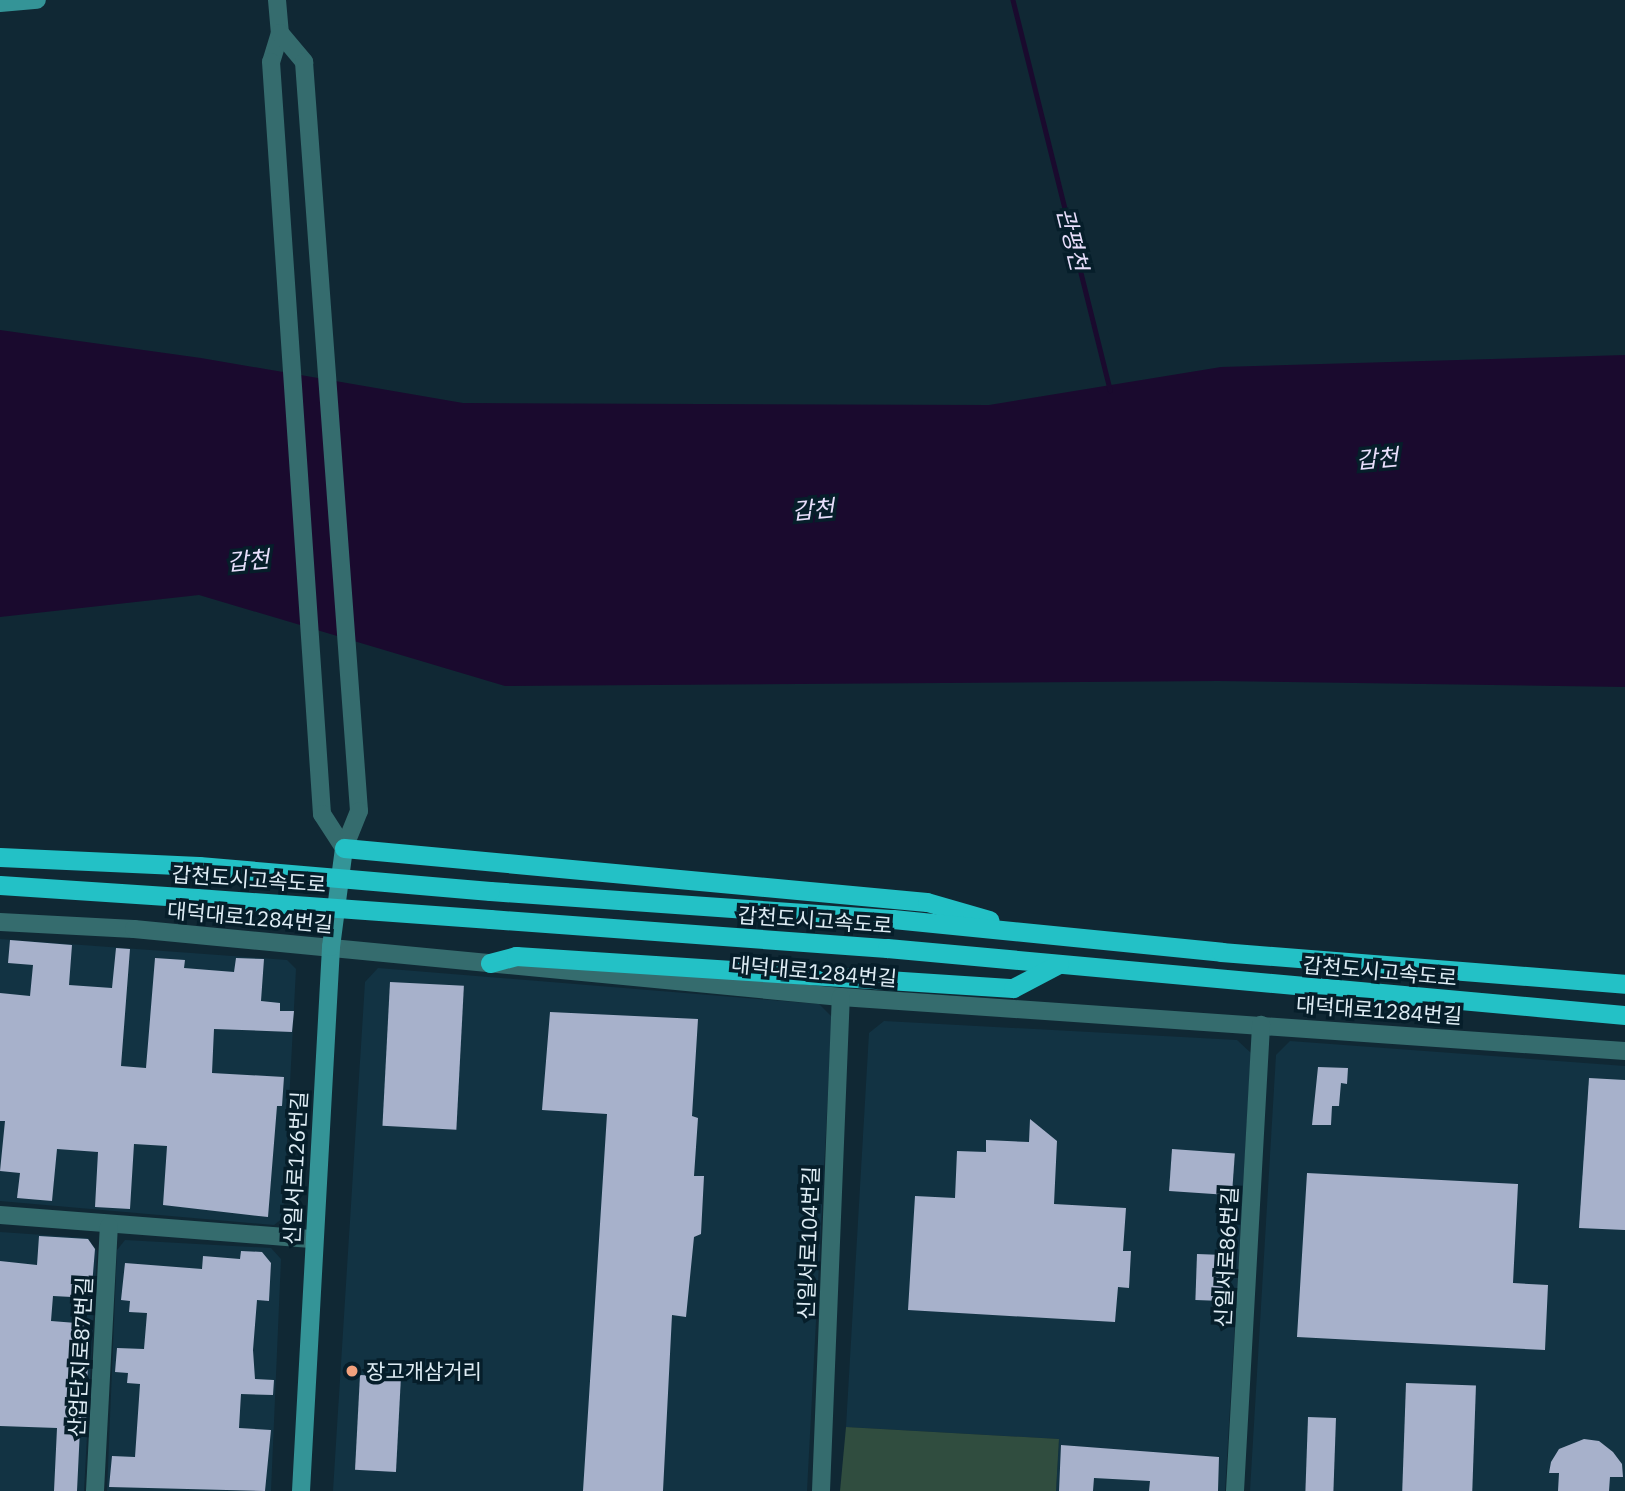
<!DOCTYPE html>
<meta charset="utf-8">
<style>
body{margin:0}
#map{position:relative;width:1625px;height:1491px;overflow:hidden;background:#102834;font-family:"IBM Plex Sans","Noto Sans KR",sans-serif}
div>[style]{position:absolute}
[style*='--x']{left:calc(var(--x)*1px);top:calc(var(--y)*1px);width:calc(var(--w)*1px);rotate:calc(var(--a)*1deg)}
.built>*{inset:0;background:#123343}
.green>*{inset:0;background:#304d3f}
.water>*{inset:0;background:#1a0a2e}
.stream>*{height:4.5px;margin:-2.25px;padding:0 2.25px;transform-origin:2.25px;border-radius:2.25px;background:#1a0a2e}
.building>*{inset:0;background:#a7b1cb;transform-origin:0 0}
.minor>*{height:18px;margin:-9px;padding:0 9px;transform-origin:9px;border-radius:9px;background:#356c6e}
.tertiary>*{height:18px;margin:-9px;padding:0 9px;transform-origin:9px;border-radius:9px;background:#356c6e}
.secondary>*{height:18px;margin:-9px;padding:0 9px;transform-origin:9px;border-radius:9px;background:#349497}
.trunk>*{height:19px;margin:-9.5px;padding:0 9.5px;transform-origin:9.5px;border-radius:9.5px;background:#23c1c6}
.trunk-bridge>*{height:19px;margin:-9.5px;padding:0 9.5px;transform-origin:9.5px;border-radius:9.5px;background:#23c1c6}
.dots>*{width:19px;height:19px;translate:-50% -50%;box-sizing:border-box;border:4px solid #061e2a;border-radius:50%}
span{translate:-50% -50%;white-space:nowrap;text-align:center;line-height:1.15;-webkit-text-stroke:7px #061e2a;paint-order:stroke}
.street-label{font-size:21px;color:#deecf4}
.poi-label{font-size:21px;color:#deecf4}
.left{translate:0 -50%;text-align:left}
.water-label{font-size:23px;color:#e8defb;font-style:italic}
</style>
<div id="map">
<div class="built">
<i style="clip-path:polygon(0 939px,287px 960px,296px 969px,283px 1218px,274px 1225px,0 1201px)"></i>
<i style="clip-path:polygon(378px 968px,819px 1004px,832px 1017px,807px 1491px,333px 1491px,365px 982px)"></i>
<i style="clip-path:polygon(884px 1021px,1237px 1040px,1251px 1053px,1225px 1491px,1056px 1491px,1059px 1439px,846px 1427px,869px 1033px)"></i>
<i style="clip-path:polygon(1290px 1041px,1625px 1066px,1625px 1491px,1250px 1491px,1276px 1055px)"></i>
<i style="clip-path:polygon(0 1232px,88px 1238px,97px 1251px,84px 1491px,0 1491px)"></i>
<i style="clip-path:polygon(125px 1240px,271px 1248px,281px 1259px,271px 1491px,107px 1491px,117px 1250px)"></i>
</div>
<div class="green">
<i style="clip-path:polygon(846px 1427px,1059px 1439px,1056px 1491px,840px 1491px)"></i>
</div>
<div class="water">
<i style="clip-path:polygon(0 330px,201px 358px,463px 403px,989px 405px,1221px 367px,1625px 355px,1625px 687px,1218px 681px,505px 686px,199px 595px,0 617px)"></i>
</div>
<div class="stream">
<i style="--x:1013;--y:0;--w:402;--a:76"></i>
</div>
<div class="building">
<i style="clip-path:polygon(10px 940px,72px 945px,69px 985px,112px 988px,116px 948px,130px 949px,121px 1066px,146px 1068px,155px 958px,185px 960px,184px 968px,234px 972px,236px 958px,264px 959px,261px 1001px,280px 1003px,280px 1011px,294px 1011px,292px 1032px,214px 1029px,212px 1073px,284px 1077px,282px 1106px,277px 1106px,268px 1217px,163px 1205px,167px 1146px,134px 1144px,130px 1209px,95px 1207px,98px 1152px,57px 1149px,52px 1201px,17px 1198px,20px 1173px,0 1171px,5px 1121px,0 1121px,0 993px,30px 996px,33px 965px,8px 963px)"></i>
<i style="left:390px;top:982px;width:74px;height:144px;rotate:3deg"></i>
<i style="clip-path:polygon(550px 1012px,698px 1019px,692px 1116px,698px 1118px,694px 1176px,704px 1176px,701px 1234px,694px 1237px,686px 1317px,672px 1315px,663px 1491px,583px 1491px,607px 1114px,542px 1110px)"></i>
<i style="clip-path:polygon(1318px 1067px,1348px 1068px,1347px 1084px,1341px 1083px,1339px 1106px,1332px 1106px,1331px 1125px,1312px 1125px)"></i>
<i style="clip-path:polygon(1589px 1078px,1625px 1080px,1625px 1230px,1579px 1228px)"></i>
<i style="clip-path:polygon(1030px 1119px,1057px 1141px,1054px 1204px,1126px 1208px,1123px 1251px,1131px 1251px,1129px 1288px,1118px 1287px,1115px 1322px,908px 1310px,915px 1196px,955px 1198px,957px 1151px,986px 1152px,986px 1140px,1029px 1142px)"></i>
<i style="left:1172px;top:1149px;width:63px;height:42px;rotate:4deg"></i>
<i style="clip-path:polygon(1307px 1173px,1518px 1184px,1513px 1283px,1548px 1285px,1545px 1350px,1297px 1337px)"></i>
<i style="clip-path:polygon(39px 1236px,88px 1239px,95px 1249px,91px 1298px,53px 1296px,51px 1321px,89px 1324px,86px 1430px,80px 1429px,77px 1491px,54px 1491px,57px 1428px,0 1426px,0 1261px,37px 1265px)"></i>
<i style="clip-path:polygon(241px 1251px,262px 1252px,271px 1263px,269px 1301px,257px 1300px,253px 1350px,255px 1379px,274px 1380px,273px 1395px,241px 1394px,239px 1428px,271px 1430px,265px 1491px,109px 1487px,112px 1456px,135px 1457px,140px 1384px,127px 1383px,128px 1373px,115px 1372px,117px 1348px,144px 1349px,147px 1313px,129px 1312px,130px 1301px,121px 1300px,125px 1263px,202px 1269px,203px 1256px,240px 1259px)"></i>
<i style="left:1197px;top:1254px;width:27px;height:46px;rotate:2deg"></i>
<i style="left:360px;top:1375px;width:41px;height:95px;rotate:3deg"></i>
<i style="left:1406px;top:1383px;width:70px;height:108px;rotate:2deg"></i>
<i style="left:1308px;top:1417px;width:28px;height:74px;rotate:2deg"></i>
<i style="clip-path:polygon(1584px 1439px,1599px 1441px,1613px 1452px,1622px 1464px,1623px 1477px,1610px 1477px,1609px 1491px,1558px 1491px,1559px 1473px,1549px 1473px,1551px 1462px,1559px 1449px)"></i>
<i style="clip-path:polygon(1061px 1445px,1219px 1457px,1218px 1491px,1149px 1491px,1150px 1481px,1094px 1478px,1093px 1491px,1059px 1491px)"></i>
</div>
<div class="minor">
<i style="--x:0;--y:922;--w:134;--a:3"></i>
<i style="--x:134;--y:929;--w:710;--a:5.49"></i>
<i style="--x:841;--y:997;--w:786;--a:3.94"></i>
<i style="--x:0;--y:1215;--w:315;--a:4.4"></i>
<i style="--x:95;--y:1491;--w:265;--a:-87"></i>
<i style="--x:821;--y:1491;--w:494;--a:-87.7"></i>
<i style="--x:1235;--y:1491;--w:467;--a:-86.8"></i>
</div>
<div class="tertiary">
<i style="--x:277;--y:0;--w:33;--a:85"></i>
<i style="--x:280;--y:33;--w:30;--a:107"></i>
<i style="--x:271;--y:62;--w:754;--a:86.12"></i>
<i style="--x:322;--y:814;--w:40;--a:57.1"></i>
<i style="--x:280;--y:33;--w:38;--a:50"></i>
<i style="--x:304;--y:62;--w:751;--a:85.8"></i>
<i style="--x:359;--y:811;--w:40;--a:112"></i>
</div>
<div class="secondary">
<i style="--x:0;--y:3;--w:37;--a:-5"></i>
<i style="--x:301;--y:1491;--w:545;--a:-86.84"></i>
<i style="--x:331;--y:947;--w:100;--a:-82.5"></i>
</div>
<div class="trunk">
<i style="--x:344;--y:848;--w:585;--a:5.29"></i>
<i style="--x:927;--y:902;--w:65;--a:16.2"></i>
<i style="--x:0;--y:857;--w:199;--a:2.6"></i>
<i style="--x:0;--y:885;--w:197;--a:3.8"></i>
<i style="--x:490;--y:891;--w:404;--a:4"></i>
<i style="--x:893;--y:919;--w:330;--a:5.7"></i>
<i style="--x:1221;--y:952;--w:405;--a:4.5"></i>
<i style="--x:490;--y:919;--w:398;--a:4.2"></i>
<i style="--x:887;--y:948;--w:741;--a:5.19"></i>
<i style="--x:490;--y:963;--w:27;--a:-15"></i>
<i style="--x:516;--y:956;--w:498;--a:3.7"></i>
<i style="--x:1013;--y:988;--w:52;--a:-27.6"></i>
</div>
<div class="trunk-bridge">
<i style="--x:199;--y:866;--w:292;--a:4.9"></i>
<i style="--x:197;--y:898;--w:294;--a:4.1"></i>
</div>
<div class="dots">
<i style="left:352px;top:1371px;background:#f1a17d"></i>
</div>
<div class="street-label">
<span style="left:249px;top:879px;rotate:4deg">갑천도시고속도로</span>
<span style="left:250px;top:917px;rotate:5deg">대덕대로1284번길</span>
<span style="left:815px;top:920px;rotate:4deg">갑천도시고속도로</span>
<span style="left:814px;top:971px;rotate:5deg">대덕대로1284번길</span>
<span style="left:1380px;top:971px;rotate:5deg">갑천도시고속도로</span>
<span style="left:1379px;top:1010px;rotate:4deg">대덕대로1284번길</span>
<span style="left:295px;top:1168px;rotate:-87deg">신일서로126번길</span>
<span style="left:808px;top:1243px;rotate:-88deg">신일서로104번길</span>
<span style="left:1226px;top:1257px;rotate:-87deg">신일서로86번길</span>
<span style="left:80px;top:1357px;rotate:-87deg">산업단지로87번길</span>
</div>
<div class="poi-label">
<span class="left" style="left:366px;top:1371px">장고개삼거리</span>
</div>
<div class="water-label">
<span style="left:1073px;top:239px;rotate:76deg">관평천</span>
<span style="left:1377px;top:458px;rotate:-5deg">갑천</span>
<span style="left:813px;top:509px;rotate:-5deg">갑천</span>
<span style="left:248px;top:560px;rotate:-5deg">갑천</span>
</div>
</div>
